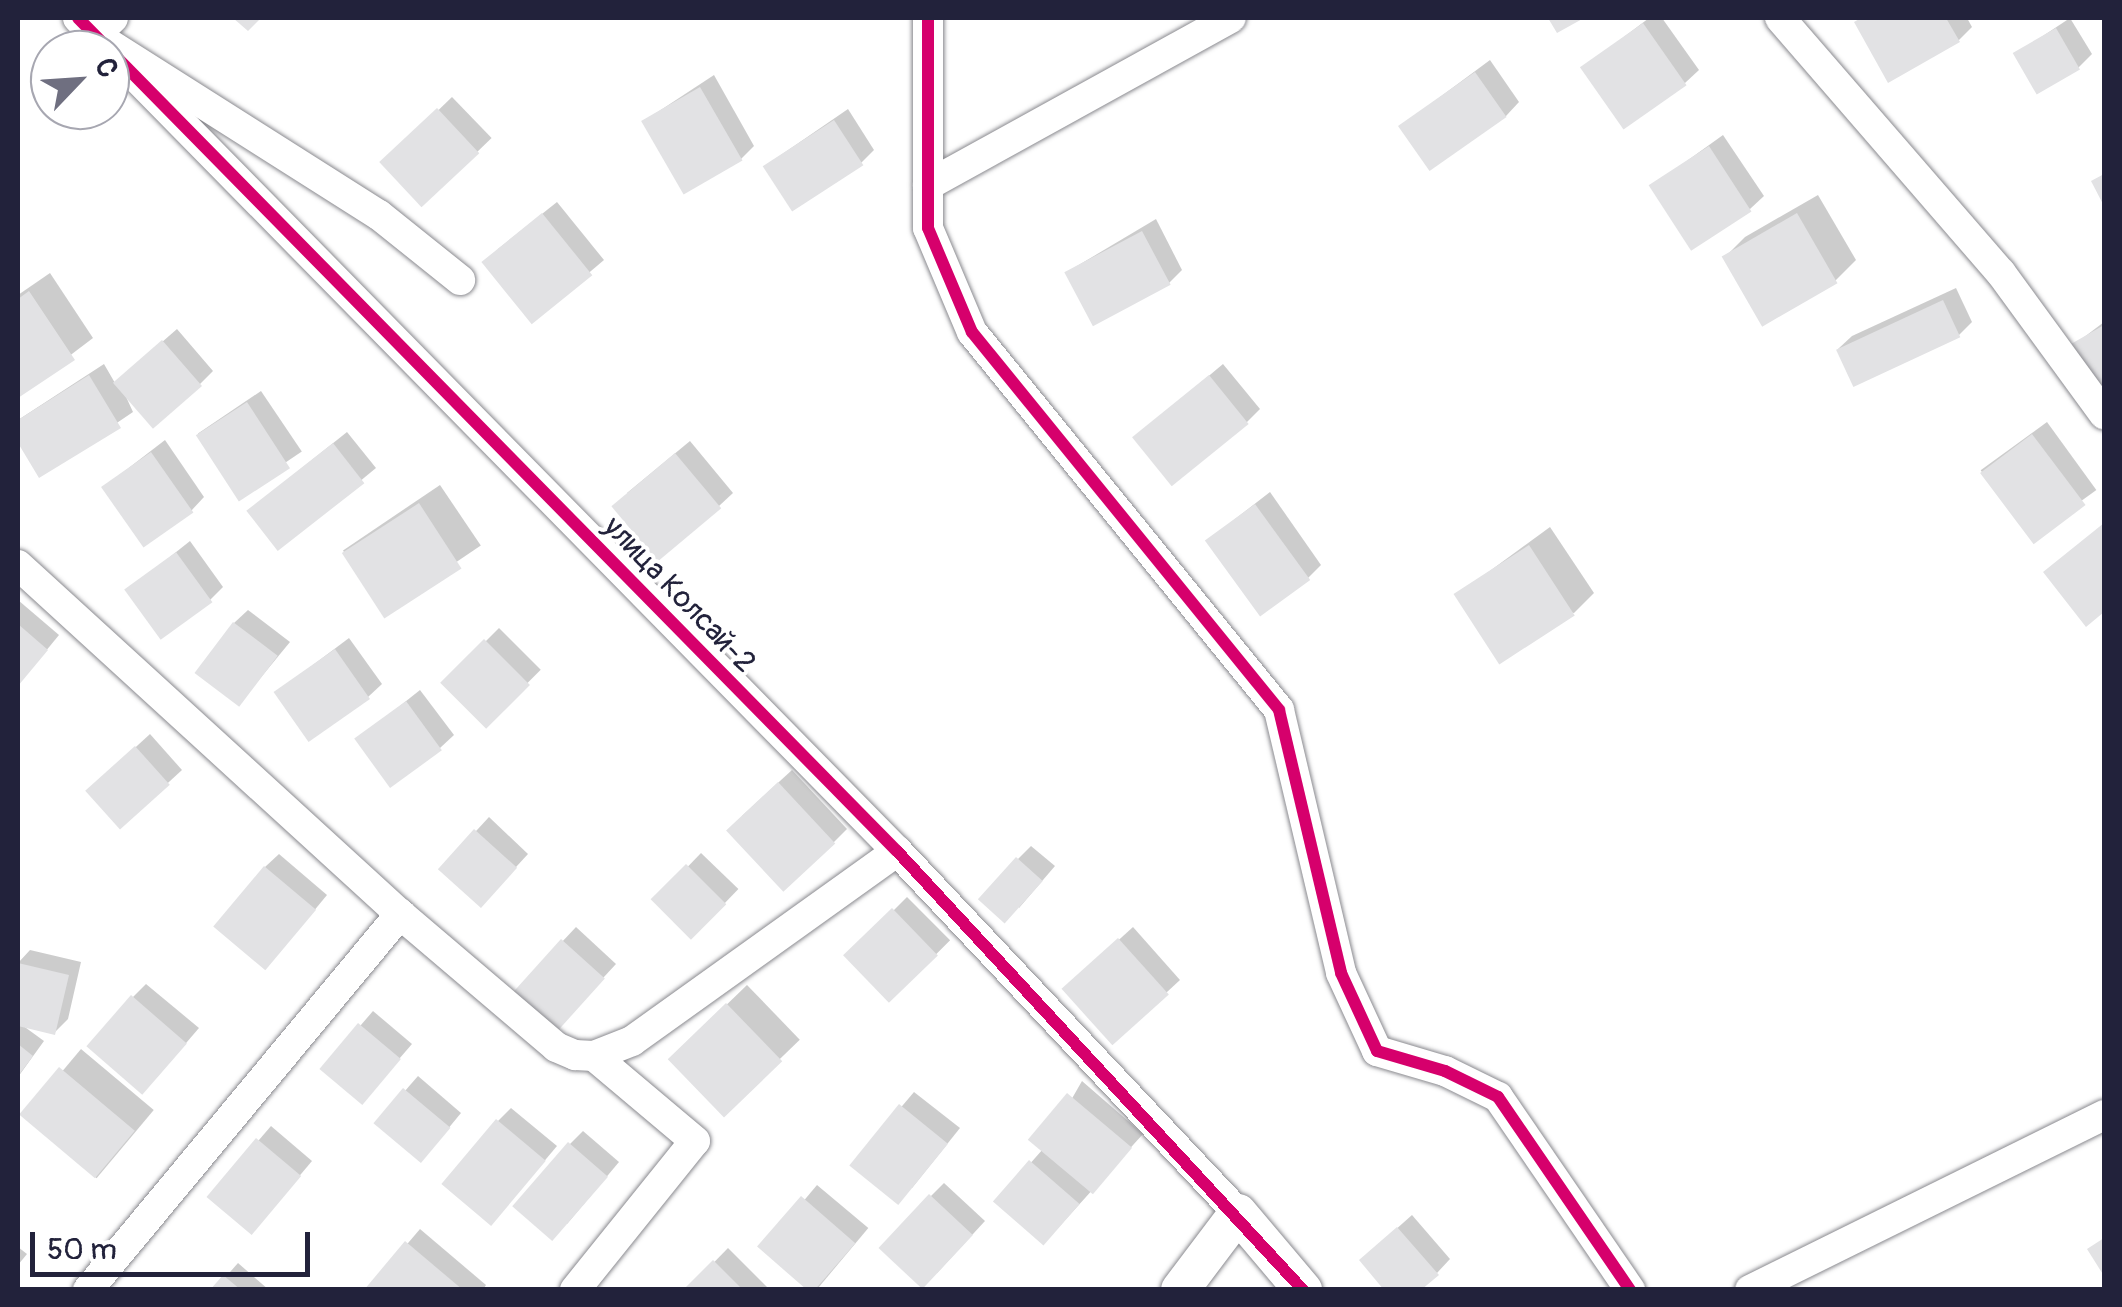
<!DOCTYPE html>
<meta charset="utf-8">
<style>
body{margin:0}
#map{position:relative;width:2122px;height:1307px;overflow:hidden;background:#fff;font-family:Pangolin,sans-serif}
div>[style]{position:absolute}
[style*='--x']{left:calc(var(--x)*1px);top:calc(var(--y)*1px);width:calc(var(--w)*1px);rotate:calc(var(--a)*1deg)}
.shadow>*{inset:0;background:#0003;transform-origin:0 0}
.building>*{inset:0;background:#e2e2e4;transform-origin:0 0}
.roads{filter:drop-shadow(0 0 2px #8a8a8f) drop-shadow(0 0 2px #8a8a8f)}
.minor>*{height:30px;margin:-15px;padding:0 15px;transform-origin:15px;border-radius:15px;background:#fff}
.tertiary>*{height:38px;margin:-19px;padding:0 19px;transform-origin:19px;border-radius:19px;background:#fff}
.cycleway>*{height:12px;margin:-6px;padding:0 6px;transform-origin:6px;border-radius:6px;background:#d6006c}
span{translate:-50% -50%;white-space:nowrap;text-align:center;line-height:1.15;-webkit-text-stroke:8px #fff;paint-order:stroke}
.street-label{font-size:30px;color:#22223b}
.frame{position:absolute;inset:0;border:20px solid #22223b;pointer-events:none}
.north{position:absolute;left:30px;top:30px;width:100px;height:100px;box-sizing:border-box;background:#fff;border:2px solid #a7a7b1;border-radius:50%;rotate:65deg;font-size:28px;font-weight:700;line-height:40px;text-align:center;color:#22223b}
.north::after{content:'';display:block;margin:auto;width:35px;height:45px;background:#6f6f80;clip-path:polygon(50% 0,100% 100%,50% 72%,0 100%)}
.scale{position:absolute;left:30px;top:1232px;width:280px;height:45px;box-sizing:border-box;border:5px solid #22223b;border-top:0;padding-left:12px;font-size:30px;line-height:35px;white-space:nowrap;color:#22223b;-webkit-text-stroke:8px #fff;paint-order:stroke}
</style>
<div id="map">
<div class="shadow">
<i style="clip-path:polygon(1649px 18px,1662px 18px,1699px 70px,1685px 83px,1583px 68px)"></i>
<i style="clip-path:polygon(1862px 18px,1967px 18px,1972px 27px,1959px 40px,1857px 22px)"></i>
<i style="clip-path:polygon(2070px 18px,2092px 54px,2078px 68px,2016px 54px)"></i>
<i style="clip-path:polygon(1490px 60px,1519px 102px,1506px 116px,1401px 126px)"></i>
<i style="clip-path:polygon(714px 75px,754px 146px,741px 159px,644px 121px)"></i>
<i style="left:452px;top:97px;width:57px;height:94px;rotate:46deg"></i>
<i style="clip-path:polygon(848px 109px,874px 150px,861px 163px,765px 166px)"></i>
<i style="clip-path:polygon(1723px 135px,1764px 196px,1750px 209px,1652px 186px)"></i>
<i style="clip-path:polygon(1818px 195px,1856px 260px,1835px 281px,1725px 257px,1745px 237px)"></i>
<i style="clip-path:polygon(557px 202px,604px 260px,532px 321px,498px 249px)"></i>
<i style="clip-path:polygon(1156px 219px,1182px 270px,1169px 283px,1067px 272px)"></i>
<i style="clip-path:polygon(50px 273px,93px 338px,18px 395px,18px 295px)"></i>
<i style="clip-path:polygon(1956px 288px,1972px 322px,1959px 335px,1838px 349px,1852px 336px)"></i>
<i style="clip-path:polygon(2104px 322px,2104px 398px,2075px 344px)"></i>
<i style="clip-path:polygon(177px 329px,213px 371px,200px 384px,122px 388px,133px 412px,40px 475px,18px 438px,18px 420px,104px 364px,115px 383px)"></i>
<i style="clip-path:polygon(1223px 364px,1260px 409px,1247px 422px,1150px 425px)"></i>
<i style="left:261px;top:391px;width:73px;height:76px;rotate:56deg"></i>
<i style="left:2047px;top:422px;width:84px;height:82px;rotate:54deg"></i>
<i style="clip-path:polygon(347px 432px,376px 468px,279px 548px,263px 499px)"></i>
<i style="clip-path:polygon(165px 440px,204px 497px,191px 511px,104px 487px)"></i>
<i style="clip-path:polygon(690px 441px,733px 493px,719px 506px,627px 493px)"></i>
<i style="left:440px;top:485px;width:73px;height:117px;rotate:56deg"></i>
<i style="clip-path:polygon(1270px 492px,1321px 565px,1308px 578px,1208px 540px)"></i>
<i style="clip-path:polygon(1550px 527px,1594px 593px,1574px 613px,1457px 595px)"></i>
<i style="clip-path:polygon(190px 541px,223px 587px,210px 600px,127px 591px)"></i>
<i style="clip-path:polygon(18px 600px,59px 635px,18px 685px)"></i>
<i style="clip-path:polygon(248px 610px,290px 642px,239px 704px,234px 623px)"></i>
<i style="left:499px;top:628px;width:59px;height:78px;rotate:45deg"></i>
<i style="clip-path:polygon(349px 638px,382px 684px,368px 697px,277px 692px)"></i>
<i style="clip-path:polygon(420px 690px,454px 735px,440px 748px,357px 740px)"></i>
<i style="clip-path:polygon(150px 734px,182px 770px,120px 827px,102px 778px)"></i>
<i style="clip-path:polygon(792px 770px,847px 829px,833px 843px,742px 816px)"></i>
<i style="clip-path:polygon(489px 817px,528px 854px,494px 891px,441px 869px)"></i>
<i style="clip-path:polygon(1031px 846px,1055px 866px,1019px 908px,1018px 859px)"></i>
<i style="left:701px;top:853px;width:52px;height:66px;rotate:44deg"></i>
<i style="clip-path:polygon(279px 854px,327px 895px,279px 953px,265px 867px)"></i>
<i style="left:907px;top:897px;width:61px;height:84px;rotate:45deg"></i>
<i style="clip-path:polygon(576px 927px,616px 964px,566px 1018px,513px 994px)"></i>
<i style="clip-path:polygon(1133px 927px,1180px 980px,1113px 1042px,1079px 976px)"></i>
<i style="clip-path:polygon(30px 950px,81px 962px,68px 1019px,55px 1032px,22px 1025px,44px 1041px,18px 1077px,18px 963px)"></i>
<i style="clip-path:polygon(146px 984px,199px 1028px,156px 1078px,133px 997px)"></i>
<i style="left:747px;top:985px;width:76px;height:107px;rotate:46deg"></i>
<i style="clip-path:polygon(373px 1011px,412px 1044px,374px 1088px,323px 1069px)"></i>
<i style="left:81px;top:1049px;width:95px;height:89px;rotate:40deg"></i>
<i style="clip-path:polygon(418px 1076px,461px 1113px,433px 1147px,377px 1123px)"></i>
<i style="clip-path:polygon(1082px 1081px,1143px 1134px,1057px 1229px,996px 1202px,1043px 1149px)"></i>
<i style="clip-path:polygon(914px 1092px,960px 1128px,912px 1188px,853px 1164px)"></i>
<i style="clip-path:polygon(511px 1108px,557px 1146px,504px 1209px,498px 1121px)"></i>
<i style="clip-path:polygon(271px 1126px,312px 1161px,264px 1218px,210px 1197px)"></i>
<i style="clip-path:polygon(583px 1131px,619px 1162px,567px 1224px,570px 1144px)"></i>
<i style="clip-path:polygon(944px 1183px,985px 1221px,937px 1273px,931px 1196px)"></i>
<i style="left:817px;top:1185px;width:67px;height:83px;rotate:40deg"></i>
<i style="clip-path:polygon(1412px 1215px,1450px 1259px,1437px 1273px,1376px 1247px)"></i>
<i style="clip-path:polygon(420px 1229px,486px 1285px,483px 1290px,368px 1290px)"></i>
<i style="clip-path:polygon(18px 1247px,27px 1254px,18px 1265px)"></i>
<i style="clip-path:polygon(728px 1248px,770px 1290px,687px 1290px)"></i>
<i style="clip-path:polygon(238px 1263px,269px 1290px,214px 1290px)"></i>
</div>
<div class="building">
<i style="clip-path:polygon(233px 18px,261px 18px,248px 31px)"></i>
<i style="clip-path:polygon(1548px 18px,1584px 18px,1557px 33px)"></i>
<i style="clip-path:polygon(1861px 18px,1946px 18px,1960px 42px,1888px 83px,1854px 22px)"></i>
<i style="left:1643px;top:23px;width:76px;height:77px;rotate:55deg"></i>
<i style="left:2056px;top:28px;width:48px;height:50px;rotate:60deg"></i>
<i style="left:1475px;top:72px;width:55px;height:94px;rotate:55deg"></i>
<i style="left:700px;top:87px;width:85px;height:68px;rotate:60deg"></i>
<i style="left:437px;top:108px;width:62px;height:79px;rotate:47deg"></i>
<i style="left:834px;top:120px;width:54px;height:85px;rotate:57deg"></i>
<i style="left:1709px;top:146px;width:78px;height:72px;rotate:57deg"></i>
<i style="clip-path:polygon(2104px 174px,2104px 206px,2091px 181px)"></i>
<i style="left:542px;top:213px;width:80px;height:78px;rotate:51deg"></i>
<i style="left:1797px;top:213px;width:81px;height:87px;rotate:60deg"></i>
<i style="left:1142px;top:231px;width:61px;height:88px;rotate:62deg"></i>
<i style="clip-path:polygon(29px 291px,75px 360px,18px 398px,18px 299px)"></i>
<i style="left:1943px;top:300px;width:41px;height:118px;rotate:65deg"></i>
<i style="clip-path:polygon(2104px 325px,2104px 403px,2071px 344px)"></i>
<i style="left:162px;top:340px;width:61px;height:65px;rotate:49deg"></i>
<i style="clip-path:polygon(89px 375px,121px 428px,39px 478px,18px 443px,18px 420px)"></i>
<i style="left:1209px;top:375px;width:63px;height:99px;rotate:51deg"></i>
<i style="left:247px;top:402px;width:79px;height:61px;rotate:57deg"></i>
<i style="left:2032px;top:434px;width:89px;height:65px;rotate:53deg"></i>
<i style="left:333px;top:443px;width:51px;height:110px;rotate:52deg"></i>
<i style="left:151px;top:452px;width:74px;height:61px;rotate:55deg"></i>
<i style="left:675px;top:453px;width:72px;height:83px;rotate:50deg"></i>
<i style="left:419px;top:503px;width:78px;height:92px;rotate:57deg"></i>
<i style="left:1255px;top:504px;width:94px;height:62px;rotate:54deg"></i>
<i style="clip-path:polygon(2104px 523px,2104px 612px,2086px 627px,2043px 572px)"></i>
<i style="left:1529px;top:545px;width:84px;height:90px;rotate:57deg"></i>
<i style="left:176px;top:552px;width:62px;height:64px;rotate:54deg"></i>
<i style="left:233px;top:622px;width:56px;height:64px;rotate:37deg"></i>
<i style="clip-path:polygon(18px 624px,48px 650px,18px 686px)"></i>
<i style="left:484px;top:639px;width:65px;height:62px;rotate:45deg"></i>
<i style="left:335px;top:649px;width:61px;height:75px;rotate:55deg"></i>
<i style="left:406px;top:701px;width:61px;height:64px;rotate:54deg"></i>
<i style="left:135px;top:746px;width:52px;height:67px;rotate:48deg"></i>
<i style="left:778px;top:782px;width:84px;height:71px;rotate:47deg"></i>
<i style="left:474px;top:829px;width:58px;height:54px;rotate:42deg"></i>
<i style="left:1016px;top:857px;width:36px;height:57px;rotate:42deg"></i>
<i style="left:686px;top:864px;width:57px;height:50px;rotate:45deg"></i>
<i style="left:264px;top:866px;width:68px;height:79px;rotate:40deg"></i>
<i style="left:892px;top:908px;width:66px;height:68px;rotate:46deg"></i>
<i style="left:1118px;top:938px;width:76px;height:76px;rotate:48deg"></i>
<i style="left:561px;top:939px;width:59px;height:75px;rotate:42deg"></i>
<i style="clip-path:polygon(18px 963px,69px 975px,55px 1035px,18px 1026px)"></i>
<i style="left:131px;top:995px;width:74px;height:68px;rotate:41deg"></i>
<i style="left:726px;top:1003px;width:81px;height:81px;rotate:46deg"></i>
<i style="left:358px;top:1023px;width:56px;height:60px;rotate:40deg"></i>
<i style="clip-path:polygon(18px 1044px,33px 1056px,18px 1076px)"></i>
<i style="left:59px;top:1067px;width:99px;height:62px;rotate:40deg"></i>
<i style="left:403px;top:1088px;width:62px;height:46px;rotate:40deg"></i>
<i style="left:1067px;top:1093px;width:85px;height:61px;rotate:40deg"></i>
<i style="left:899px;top:1104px;width:63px;height:79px;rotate:39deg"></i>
<i style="left:496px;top:1119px;width:65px;height:85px;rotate:40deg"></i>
<i style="left:256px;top:1138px;width:59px;height:77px;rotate:40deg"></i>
<i style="left:568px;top:1142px;width:53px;height:85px;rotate:41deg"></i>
<i style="left:1029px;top:1160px;width:67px;height:55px;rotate:41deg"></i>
<i style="left:929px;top:1194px;width:60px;height:74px;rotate:43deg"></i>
<i style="left:801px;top:1196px;width:72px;height:67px;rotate:41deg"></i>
<i style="clip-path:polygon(1397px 1227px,1439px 1275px,1421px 1290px,1384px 1290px,1359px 1260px)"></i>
<i style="clip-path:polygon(2104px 1238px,2104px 1276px,2087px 1249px)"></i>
<i style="clip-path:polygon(405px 1241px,463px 1290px,364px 1290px)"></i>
<i style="clip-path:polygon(713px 1260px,743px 1290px,683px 1290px)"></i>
<i style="clip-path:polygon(223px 1275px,241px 1290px,210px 1290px)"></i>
</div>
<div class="roads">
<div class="minor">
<i style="--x:78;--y:18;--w:1168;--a:45.49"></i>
<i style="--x:897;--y:851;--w:497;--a:46.7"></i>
<i style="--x:113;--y:18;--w:25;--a:137"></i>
<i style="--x:95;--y:35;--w:336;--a:32.4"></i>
<i style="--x:379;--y:215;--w:104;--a:38.7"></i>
<i style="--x:928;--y:18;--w:210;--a:90"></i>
<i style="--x:928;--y:228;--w:113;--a:67.1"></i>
<i style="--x:972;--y:332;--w:487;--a:50.9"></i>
<i style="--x:1279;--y:710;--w:270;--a:76.7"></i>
<i style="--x:1341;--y:973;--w:86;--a:65.2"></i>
<i style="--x:1377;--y:1051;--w:71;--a:16.4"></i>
<i style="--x:1445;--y:1071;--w:59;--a:26.1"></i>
<i style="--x:1498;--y:1097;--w:234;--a:55.6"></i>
<i style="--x:1780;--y:18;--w:337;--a:49.1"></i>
<i style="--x:2001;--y:273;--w:175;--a:53.9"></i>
<i style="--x:928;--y:185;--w:346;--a:-28.9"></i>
<i style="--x:18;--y:565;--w:517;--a:42.42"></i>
<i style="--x:400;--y:914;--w:205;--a:40.4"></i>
<i style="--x:556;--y:1047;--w:21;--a:23"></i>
<i style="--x:575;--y:1055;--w:19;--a:3"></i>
<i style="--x:594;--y:1056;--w:41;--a:-21.5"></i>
<i style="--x:632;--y:1041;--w:326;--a:-35.6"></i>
<i style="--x:88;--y:1290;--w:489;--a:-50.3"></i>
<i style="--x:575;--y:1290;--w:191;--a:-51.2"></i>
<i style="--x:695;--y:1141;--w:132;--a:-139.9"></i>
<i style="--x:1750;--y:1290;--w:395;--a:-26.3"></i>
</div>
<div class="tertiary">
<i style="--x:1180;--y:1290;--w:96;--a:-53"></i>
<i style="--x:1238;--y:1213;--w:101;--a:49.8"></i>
</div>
</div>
<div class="cycleway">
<i style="--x:78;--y:18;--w:1168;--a:45.49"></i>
<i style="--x:897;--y:851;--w:598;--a:47.24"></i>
<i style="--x:928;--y:18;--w:210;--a:90"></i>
<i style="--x:928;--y:228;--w:113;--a:67.1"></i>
<i style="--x:972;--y:332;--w:487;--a:50.9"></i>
<i style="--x:1279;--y:710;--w:270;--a:76.7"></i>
<i style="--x:1341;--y:973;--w:86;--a:65.2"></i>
<i style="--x:1377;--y:1051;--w:71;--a:16.4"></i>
<i style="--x:1445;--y:1071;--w:59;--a:26.1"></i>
<i style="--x:1498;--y:1097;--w:234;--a:55.6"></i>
</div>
<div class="street-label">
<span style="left:679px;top:595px;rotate:46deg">улица Колсай-2</span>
</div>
<div class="frame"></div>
<div class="north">С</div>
<div class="scale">50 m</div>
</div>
